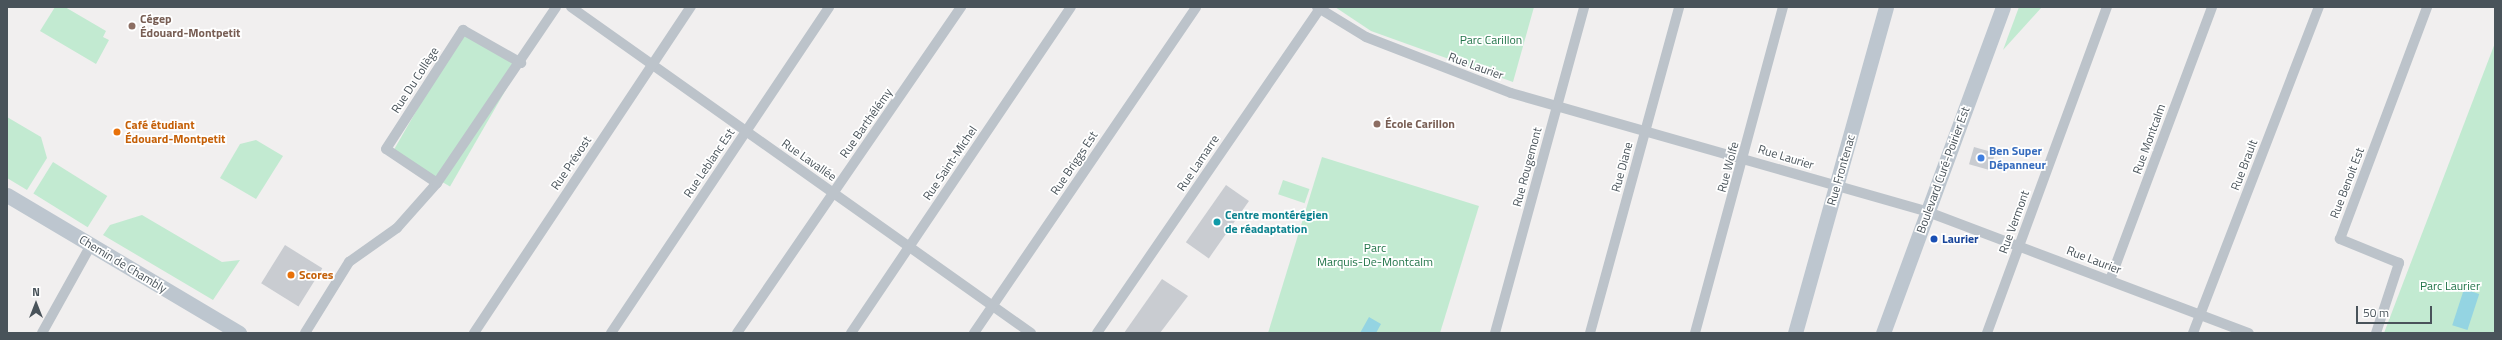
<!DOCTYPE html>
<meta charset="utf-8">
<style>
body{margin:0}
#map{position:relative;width:2502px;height:340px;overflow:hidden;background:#f1efef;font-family:"Titillium Web",sans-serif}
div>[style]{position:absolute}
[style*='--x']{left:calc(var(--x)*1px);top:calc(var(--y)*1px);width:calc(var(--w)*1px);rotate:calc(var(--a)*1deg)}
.green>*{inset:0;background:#c2ead1;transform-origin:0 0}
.water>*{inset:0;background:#94d4e2;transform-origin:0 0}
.building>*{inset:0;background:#c9ccd1;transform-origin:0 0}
.street>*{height:10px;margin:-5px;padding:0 5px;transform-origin:5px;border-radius:5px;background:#bcc3ca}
.secondary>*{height:15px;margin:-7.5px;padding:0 7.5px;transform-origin:7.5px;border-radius:7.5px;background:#bdc6cf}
.dots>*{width:11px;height:11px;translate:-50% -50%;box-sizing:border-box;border:2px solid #fff;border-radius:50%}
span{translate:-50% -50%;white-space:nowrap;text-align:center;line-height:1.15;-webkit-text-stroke:3.5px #fff;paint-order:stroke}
.education-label{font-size:12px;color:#785e54;font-weight:700}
.left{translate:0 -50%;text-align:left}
.park-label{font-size:12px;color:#217449}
.street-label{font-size:12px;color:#49535a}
.food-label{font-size:12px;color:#c56008;font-weight:700}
.shop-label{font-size:12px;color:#366cbe;font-weight:700}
.culture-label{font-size:12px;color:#0d838f;font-weight:700}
.transit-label{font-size:12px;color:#164399;font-weight:700}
.frame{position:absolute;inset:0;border:8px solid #49535a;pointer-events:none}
.north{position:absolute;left:16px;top:284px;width:40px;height:40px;-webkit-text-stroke:3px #fff;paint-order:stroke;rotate:0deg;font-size:11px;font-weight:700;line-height:16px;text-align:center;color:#49535a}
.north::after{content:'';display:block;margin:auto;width:14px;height:18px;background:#49535a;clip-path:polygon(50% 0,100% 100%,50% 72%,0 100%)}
.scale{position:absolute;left:2356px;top:306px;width:76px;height:18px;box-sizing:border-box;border:2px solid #49535a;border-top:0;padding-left:5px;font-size:12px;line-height:14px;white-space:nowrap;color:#49535a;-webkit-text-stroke:3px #fff;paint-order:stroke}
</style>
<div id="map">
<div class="green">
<i style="clip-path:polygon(55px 7px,65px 7px,106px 31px,103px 37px,109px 40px,96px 64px,40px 31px)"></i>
<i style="clip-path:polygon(1335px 7px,1534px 7px,1513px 82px,1371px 31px)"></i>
<i style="clip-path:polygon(2019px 7px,2042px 7px,2003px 50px)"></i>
<i style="left:463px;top:30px;width:67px;height:142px;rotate:30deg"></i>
<i style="clip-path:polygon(2495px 43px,2495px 333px,2384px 333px,2400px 291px)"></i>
<i style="clip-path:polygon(7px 117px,41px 137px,47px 158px,27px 190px,7px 178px)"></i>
<i style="clip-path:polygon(256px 140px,283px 156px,256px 199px,220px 178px,240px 144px)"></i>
<i style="clip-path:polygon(1322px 157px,1479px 206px,1440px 333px,1268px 333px)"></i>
<i style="left:53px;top:162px;width:64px;height:37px;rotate:32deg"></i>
<i style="left:1283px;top:180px;width:28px;height:15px;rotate:19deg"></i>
<i style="clip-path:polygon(142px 215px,222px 262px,240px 260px,213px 300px,103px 235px,110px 225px)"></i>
</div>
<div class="water">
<i style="left:2464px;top:289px;width:16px;height:38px;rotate:18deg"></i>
<i style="clip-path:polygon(1369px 317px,1381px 324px,1376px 333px,1360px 333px)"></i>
</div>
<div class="building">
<i style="left:1974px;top:147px;width:22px;height:18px;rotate:16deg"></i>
<i style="left:1226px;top:185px;width:28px;height:70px;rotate:35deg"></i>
<i style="left:285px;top:245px;width:44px;height:45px;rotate:32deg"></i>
<i style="clip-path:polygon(1162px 279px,1188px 296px,1160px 333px,1124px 333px)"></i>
</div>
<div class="street">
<i style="--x:571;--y:7;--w:564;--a:35.33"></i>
<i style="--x:1317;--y:7;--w:57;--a:31.5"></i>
<i style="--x:1366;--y:37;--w:155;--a:21.1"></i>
<i style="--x:1511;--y:93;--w:434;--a:15.9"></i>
<i style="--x:1928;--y:212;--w:343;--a:20.7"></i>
<i style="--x:437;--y:183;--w:61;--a:-146.3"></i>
<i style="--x:386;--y:149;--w:142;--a:-57.1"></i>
<i style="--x:463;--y:30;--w:67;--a:29.6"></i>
<i style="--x:2110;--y:280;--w:291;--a:-69.5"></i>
<i style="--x:42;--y:333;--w:101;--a:-60.9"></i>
<i style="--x:305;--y:333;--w:84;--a:-58.2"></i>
<i style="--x:349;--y:262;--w:59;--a:-35.3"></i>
<i style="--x:397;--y:228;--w:60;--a:-48.4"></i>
<i style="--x:437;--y:183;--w:212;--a:-55.9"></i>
<i style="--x:474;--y:333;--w:392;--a:-56.4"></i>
<i style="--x:611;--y:333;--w:392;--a:-56.2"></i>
<i style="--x:737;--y:333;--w:396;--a:-55.5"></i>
<i style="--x:851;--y:333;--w:393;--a:-56"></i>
<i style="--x:974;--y:333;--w:394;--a:-55.7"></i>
<i style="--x:1097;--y:333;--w:396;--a:-55.5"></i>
<i style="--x:1495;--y:333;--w:338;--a:-74.7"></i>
<i style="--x:1590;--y:333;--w:338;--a:-74.7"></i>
<i style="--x:1695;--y:333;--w:338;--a:-74.9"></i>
<i style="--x:1987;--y:333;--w:347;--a:-69.8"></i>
<i style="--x:2193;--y:333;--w:350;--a:-68.9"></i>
<i style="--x:2376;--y:333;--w:74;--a:-71.8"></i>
<i style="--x:2399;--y:263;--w:64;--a:-157.9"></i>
<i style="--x:2340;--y:239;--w:248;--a:-69.4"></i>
</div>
<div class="secondary">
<i style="--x:7;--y:195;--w:270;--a:30.7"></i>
<i style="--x:1795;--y:333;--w:338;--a:-74.4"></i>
<i style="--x:1883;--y:333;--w:347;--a:-69.8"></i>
</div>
<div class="dots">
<i style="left:132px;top:26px;background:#8d6e63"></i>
<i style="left:1377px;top:124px;background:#8d6e63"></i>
<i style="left:117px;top:132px;background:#e8710a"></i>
<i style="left:1981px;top:158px;background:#3f7fe0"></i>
<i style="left:1217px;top:222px;background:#0f9aa8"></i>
<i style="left:1934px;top:239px;background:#1a4fb4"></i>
<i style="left:291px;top:275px;background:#e8710a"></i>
</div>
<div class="education-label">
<span class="left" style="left:140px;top:26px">Cégep<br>Édouard-Montpetit</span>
<span class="left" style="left:1385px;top:124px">École Carillon</span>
</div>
<div class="park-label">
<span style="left:1491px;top:40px">Parc Carillon</span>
<span style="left:1375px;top:255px">Parc<br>Marquis-De-Montcalm</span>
<span style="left:2450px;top:286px">Parc Laurier</span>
</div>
<div class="street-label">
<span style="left:1476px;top:66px;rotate:20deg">Rue Laurier</span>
<span style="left:415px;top:80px;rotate:-57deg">Rue Du Collège</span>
<span style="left:866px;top:123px;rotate:-55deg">Rue Barthélémy</span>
<span style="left:2149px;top:139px;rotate:-70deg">Rue Montcalm</span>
<span style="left:1786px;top:157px;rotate:17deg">Rue Laurier</span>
<span style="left:809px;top:160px;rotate:35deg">Rue Lavallée</span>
<span style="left:571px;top:163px;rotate:-56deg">Rue Prévost</span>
<span style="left:709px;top:163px;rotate:-56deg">Rue Leblanc Est</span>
<span style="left:950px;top:163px;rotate:-56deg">Rue Saint-Michel</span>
<span style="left:1074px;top:163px;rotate:-56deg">Rue Briggs Est</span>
<span style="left:1198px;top:163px;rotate:-56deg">Rue Lamarre</span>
<span style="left:2244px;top:165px;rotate:-69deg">Rue Brault</span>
<span style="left:1527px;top:167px;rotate:-75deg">Rue Rougemont</span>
<span style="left:1622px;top:167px;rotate:-75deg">Rue Diane</span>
<span style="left:1728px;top:167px;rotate:-75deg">Rue Wolfe</span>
<span style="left:1841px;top:170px;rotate:-74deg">Rue Frontenac</span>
<span style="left:1943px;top:170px;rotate:-70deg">Boulevard Curé-Poirier Est</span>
<span style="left:2347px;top:183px;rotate:-69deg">Rue Benoit Est</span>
<span style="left:2014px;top:222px;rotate:-70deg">Rue Vermont</span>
<span style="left:2094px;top:260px;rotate:21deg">Rue Laurier</span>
<span style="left:123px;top:264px;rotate:31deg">Chemin de Chambly</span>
</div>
<div class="food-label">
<span class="left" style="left:125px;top:132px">Café étudiant<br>Édouard-Montpetit</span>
<span class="left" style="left:299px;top:275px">Scores</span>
</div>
<div class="shop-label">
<span class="left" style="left:1989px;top:158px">Ben Super<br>Dépanneur</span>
</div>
<div class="culture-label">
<span class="left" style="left:1225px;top:222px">Centre montérégien<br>de réadaptation</span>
</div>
<div class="transit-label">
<span class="left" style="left:1942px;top:239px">Laurier</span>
</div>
<div class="frame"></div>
<div class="north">N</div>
<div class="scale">50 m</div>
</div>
